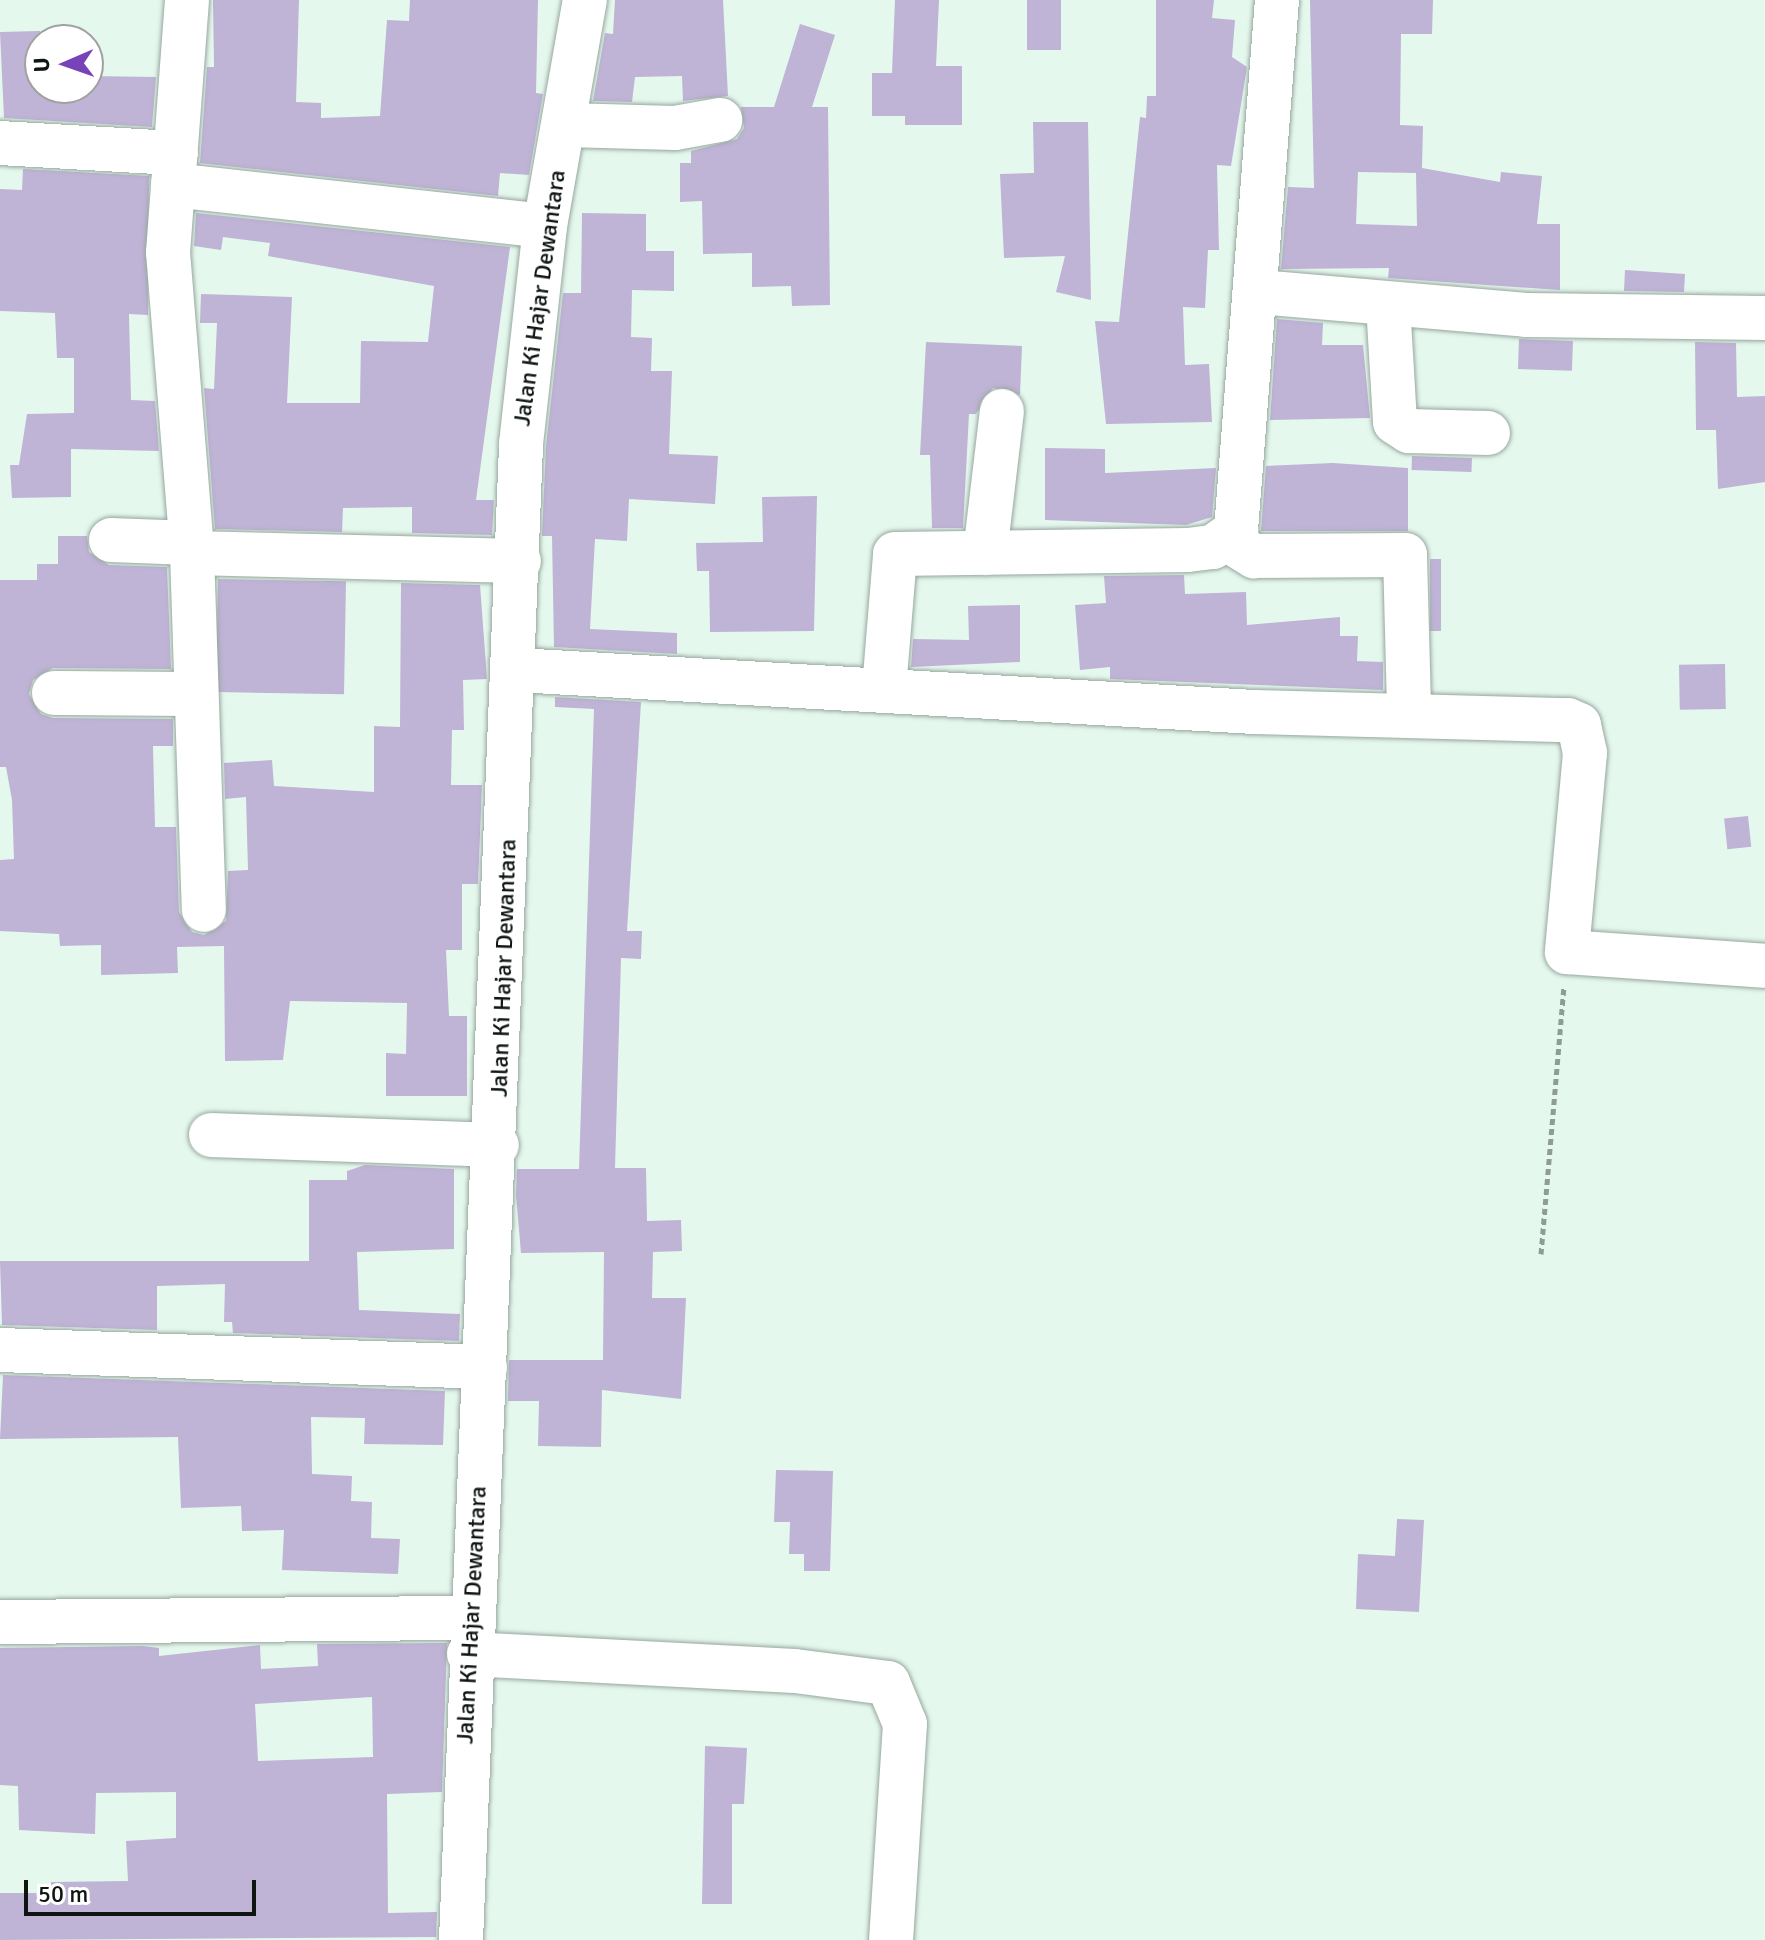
<!DOCTYPE html>
<style>
body{margin:0}
#map{position:relative;width:1765px;height:1940px;overflow:hidden;background:#e5f8ee;font-family:Signika,sans-serif}
div>[style]{position:absolute}
[style*='--x']{left:calc(var(--x)*1px);top:calc(var(--y)*1px);width:calc(var(--w)*1px);rotate:calc(var(--a)*1deg)}
.building>*{inset:0;background:#bfb3d6;transform-origin:0 0}
.path>*{height:5px;margin-top:-2.5px;transform-origin:0;background:repeating-linear-gradient(90deg,#8e9c95 0 6px,transparent 0 10px)}
.roads{filter:drop-shadow(0 0 2px #96a79e) drop-shadow(0 0 2px #96a79e)}
.minor>*{height:44px;margin:-22px;padding:0 22px;transform-origin:22px;border-radius:22px;background:#fff}
span{translate:-50% -50%;white-space:nowrap;text-align:center;line-height:1.15;-webkit-text-stroke:8px #fff;paint-order:stroke}
.street-label{font-size:24px;color:#0f1612}
.north{position:absolute;left:24px;top:24px;width:80px;height:80px;box-sizing:border-box;background:#fff;border:2px solid #9fa2a0;border-radius:50%;rotate:268deg;font-size:22px;font-weight:700;line-height:32px;text-align:center;color:#0f1612}
.north::after{content:'';display:block;margin:auto;width:28px;height:36px;background:#7842b9;clip-path:polygon(50% 0,100% 100%,50% 72%,0 100%)}
.scale{position:absolute;left:24px;top:1880px;width:232px;height:36px;box-sizing:border-box;border:4px solid #0f1612;border-top:0;padding-left:10px;font-size:24px;line-height:28px;white-space:nowrap;color:#0f1612;-webkit-text-stroke:6px #fff;paint-order:stroke}
</style>
<div id="map">
<div class="building">
<i style="clip-path:polygon(213px 0,299px 0,296px 102px,321px 103px,321px 118px,380px 116px,387px 20px,409px 21px,410px 0,538px 0,536px 93px,543px 94px,529px 175px,500px 173px,498px 196px,200px 163px,207px 67px,214px 67px)"></i>
<i style="clip-path:polygon(615px 0,723px 0,728px 96px,683px 101px,682px 76px,635px 77px,632px 102px,593px 101px,605px 33px,613px 34px)"></i>
<i style="clip-path:polygon(895px 0,939px 0,936px 66px,962px 66px,962px 125px,905px 125px,905px 116px,872px 116px,872px 73px,892px 73px)"></i>
<i style="left:1027px;top:0;width:34px;height:50px"></i>
<i style="clip-path:polygon(1156px 0,1214px 0,1212px 18px,1235px 20px,1232px 57px,1247px 67px,1231px 166px,1217px 165px,1219px 250px,1208px 250px,1205px 308px,1183px 307px,1185px 365px,1209px 364px,1212px 422px,1106px 424px,1095px 321px,1119px 322px,1140px 117px,1146px 118px,1147px 96px,1156px 96px)"></i>
<i style="clip-path:polygon(evenodd,1310px 0,1433px 0,1432px 34px,1401px 34px,1400px 125px,1423px 126px,1422px 168px,1500px 182px,1501px 172px,1542px 176px,1537px 224px,1560px 224px,1560px 290px,1388px 278px,1389px 268px,1281px 269px,1288px 187px,1314px 188px,1310px 0,1358px 172px,1416px 173px,1417px 226px,1356px 224px,1358px 172px)"></i>
<i style="clip-path:polygon(800px 24px,835px 35px,812px 107px,828px 107px,830px 305px,792px 306px,791px 286px,752px 287px,752px 253px,703px 254px,702px 201px,680px 202px,680px 163px,691px 163px,691px 151px,737px 139px,744px 128px,741px 107px,774px 107px)"></i>
<i style="clip-path:polygon(40px 31px,40px 88px,88px 88px,88px 76px,156px 77px,152px 127px,4px 118px,0 32px)"></i>
<i style="clip-path:polygon(1033px 122px,1088px 122px,1091px 300px,1056px 292px,1065px 256px,1004px 258px,1000px 174px,1034px 173px)"></i>
<i style="clip-path:polygon(23px 169px,149px 176px,148px 315px,129px 314px,131px 400px,155px 401px,159px 451px,71px 449px,71px 497px,12px 498px,10px 465px,19px 465px,27px 414px,74px 413px,74px 358px,57px 358px,55px 313px,0 311px,0 189px,22px 190px)"></i>
<i style="clip-path:polygon(196px 213px,510px 247px,476px 500px,494px 500px,492px 535px,412px 533px,412px 507px,343px 508px,342px 532px,215px 529px,204px 388px,214px 389px,217px 323px,200px 323px,201px 294px,292px 297px,287px 403px,360px 403px,361px 341px,428px 342px,434px 286px,268px 256px,270px 243px,223px 237px,221px 250px,194px 246px)"></i>
<i style="clip-path:polygon(582px 213px,646px 214px,646px 251px,674px 251px,674px 291px,632px 290px,631px 337px,652px 338px,651px 371px,672px 371px,669px 454px,718px 456px,715px 504px,629px 499px,627px 541px,595px 539px,590px 629px,677px 633px,677px 654px,554px 647px,552px 536px,542px 536px,546px 446px,563px 293px,581px 293px)"></i>
<i style="clip-path:polygon(1625px 270px,1685px 274px,1684px 292px,1624px 291px)"></i>
<i style="clip-path:polygon(1277px 319px,1323px 323px,1322px 345px,1363px 345px,1370px 418px,1270px 420px)"></i>
<i style="left:1519px;top:339px;width:54px;height:30px;rotate:2deg"></i>
<i style="clip-path:polygon(926px 342px,1022px 346px,1020px 395px,993px 388px,976px 414px,969px 414px,963px 528px,932px 528px,930px 455px,920px 455px)"></i>
<i style="clip-path:polygon(1695px 342px,1736px 343px,1737px 397px,1765px 396px,1765px 482px,1718px 489px,1716px 430px,1696px 430px)"></i>
<i style="clip-path:polygon(1045px 448px,1105px 449px,1105px 473px,1216px 468px,1212px 517px,1186px 525px,1045px 520px)"></i>
<i style="left:1412px;top:456px;width:60px;height:14px;rotate:2deg"></i>
<i style="clip-path:polygon(1333px 463px,1408px 468px,1408px 531px,1261px 531px,1266px 466px)"></i>
<i style="clip-path:polygon(817px 496px,814px 631px,710px 632px,709px 571px,697px 571px,696px 543px,763px 542px,762px 497px)"></i>
<i style="clip-path:polygon(58px 536px,87px 536px,89px 552px,109px 565px,167px 567px,171px 669px,53px 668px,33px 680px,29px 694px,41px 714px,53px 718px,173px 719px,173px 746px,153px 746px,155px 827px,176px 827px,179px 912px,192px 932px,204px 935px,226px 921px,228px 871px,248px 870px,246px 797px,225px 799px,224px 763px,272px 760px,274px 786px,374px 792px,374px 726px,400px 727px,401px 583px,480px 585px,487px 679px,463px 680px,464px 730px,452px 730px,451px 785px,482px 785px,478px 884px,462px 884px,462px 950px,446px 950px,449px 1016px,467px 1016px,467px 1096px,386px 1096px,386px 1053px,406px 1054px,407px 1003px,290px 1001px,283px 1060px,225px 1061px,224px 946px,177px 947px,178px 973px,101px 975px,101px 945px,60px 946px,59px 934px,0 931px,0 860px,14px 859px,12px 800px,6px 767px,0 767px,0 580px,37px 580px,37px 564px,58px 564px)"></i>
<i style="left:1430px;top:559px;width:11px;height:72px"></i>
<i style="clip-path:polygon(1184px 575px,1185px 594px,1246px 592px,1247px 625px,1340px 617px,1340px 636px,1358px 636px,1357px 661px,1383px 662px,1383px 690px,1110px 679px,1110px 667px,1080px 670px,1075px 605px,1106px 603px,1104px 576px)"></i>
<i style="left:218px;top:579px;width:128px;height:113px;rotate:1deg"></i>
<i style="clip-path:polygon(1020px 605px,1020px 662px,911px 667px,913px 639px,969px 640px,968px 606px)"></i>
<i style="left:1725px;top:664px;width:45px;height:46px;rotate:89deg"></i>
<i style="clip-path:polygon(555px 697px,641px 702px,627px 931px,642px 931px,641px 959px,621px 958px,615px 1168px,646px 1168px,647px 1221px,681px 1220px,682px 1251px,653px 1252px,652px 1298px,686px 1298px,681px 1399px,602px 1390px,601px 1447px,538px 1446px,539px 1401px,508px 1401px,509px 1360px,603px 1360px,604px 1252px,521px 1253px,516px 1195px,517px 1169px,579px 1169px,594px 709px,555px 707px)"></i>
<i style="left:1748px;top:816px;width:31px;height:24px;rotate:84deg"></i>
<i style="clip-path:polygon(365px 1165px,454px 1169px,454px 1249px,357px 1252px,359px 1310px,460px 1314px,459px 1341px,233px 1333px,232px 1322px,224px 1322px,225px 1284px,157px 1286px,157px 1330px,2px 1325px,0 1261px,309px 1261px,309px 1180px,347px 1180px,347px 1171px)"></i>
<i style="clip-path:polygon(3px 1375px,445px 1391px,443px 1445px,364px 1444px,365px 1418px,311px 1417px,312px 1474px,352px 1476px,351px 1501px,372px 1502px,371px 1538px,400px 1539px,398px 1574px,282px 1570px,284px 1530px,242px 1531px,241px 1506px,181px 1508px,178px 1437px,0 1439px)"></i>
<i style="clip-path:polygon(776px 1470px,833px 1471px,830px 1571px,804px 1571px,804px 1554px,789px 1554px,790px 1522px,774px 1522px)"></i>
<i style="clip-path:polygon(1397px 1519px,1424px 1520px,1419px 1612px,1356px 1609px,1358px 1554px,1395px 1556px)"></i>
<i style="clip-path:polygon(evenodd,447px 1643px,442px 1792px,387px 1794px,388px 1913px,437px 1912px,436px 1937px,0 1940px,0 1893px,51px 1893px,51px 1882px,128px 1881px,126px 1841px,176px 1838px,176px 1792px,96px 1793px,95px 1834px,19px 1830px,18px 1786px,0 1785px,0 1648px,143px 1646px,159px 1648px,159px 1656px,260px 1645px,261px 1669px,318px 1666px,317px 1644px,447px 1643px,372px 1697px,373px 1757px,258px 1761px,255px 1704px,372px 1697px)"></i>
<i style="clip-path:polygon(705px 1746px,747px 1748px,744px 1804px,732px 1804px,732px 1904px,702px 1904px)"></i>
</div>
<div class="path">
<i style="--x:1541;--y:1254;--w:267;--a:-85.1"></i>
</div>
<div class="roads">
<div class="minor">
<i style="--x:187;--y:0;--w:253;--a:94.3"></i>
<i style="--x:168;--y:252;--w:302;--a:85.4"></i>
<i style="--x:192;--y:553;--w:327;--a:1.4"></i>
<i style="--x:566;--y:125;--w:109;--a:1.6"></i>
<i style="--x:675;--y:128;--w:46;--a:-10.1"></i>
<i style="--x:0;--y:143;--w:176;--a:3.3"></i>
<i style="--x:173;--y:185;--w:374;--a:6.3"></i>
<i style="--x:1259;--y:292;--w:268;--a:4.9"></i>
<i style="--x:1526;--y:315;--w:239;--a:0.7"></i>
<i style="--x:1388;--y:304;--w:118;--a:86.6"></i>
<i style="--x:1395;--y:422;--w:17;--a:33"></i>
<i style="--x:1409;--y:431;--w:79;--a:1.5"></i>
<i style="--x:111;--y:540;--w:80;--a:2.1"></i>
<i style="--x:1228;--y:540;--w:31;--a:32"></i>
<i style="--x:1254;--y:556;--w:151;--a:-0.4"></i>
<i style="--x:1405;--y:555;--w:157;--a:88.5"></i>
<i style="--x:192;--y:553;--w:357;--a:88.1"></i>
<i style="--x:985;--y:553;--w:143;--a:-83.2"></i>
<i style="--x:517;--y:670;--w:739;--a:3.26"></i>
<i style="--x:1255;--y:712;--w:313;--a:1.5"></i>
<i style="--x:1568;--y:720;--w:12;--a:24"></i>
<i style="--x:1579;--y:725;--w:29;--a:78"></i>
<i style="--x:1585;--y:753;--w:200;--a:95.2"></i>
<i style="--x:1567;--y:952;--w:198;--a:4"></i>
<i style="--x:884;--y:689;--w:135;--a:-85.3"></i>
<i style="--x:895;--y:554;--w:293;--a:-0.8"></i>
<i style="--x:1188;--y:550;--w:25;--a:-7"></i>
<i style="--x:1213;--y:547;--w:29;--a:-36"></i>
<i style="--x:1236;--y:530;--w:532;--a:-85.58"></i>
<i style="--x:54;--y:693;--w:140;--a:0.4"></i>
<i style="--x:211;--y:1135;--w:286;--a:2"></i>
<i style="--x:0;--y:1350;--w:485;--a:2"></i>
<i style="--x:0;--y:1622;--w:470;--a:-0.5"></i>
<i style="--x:469;--y:1654;--w:326;--a:3"></i>
<i style="--x:795;--y:1671;--w:94;--a:7.4"></i>
<i style="--x:888;--y:1683;--w:44;--a:67.5"></i>
<i style="--x:905;--y:1724;--w:216;--a:93.7"></i>
<i style="--x:461;--y:1940;--w:1497;--a:-87.7"></i>
<i style="--x:521;--y:444;--w:219;--a:-83.7"></i>
<i style="--x:545;--y:226;--w:230;--a:-80"></i>
</div>
</div>
<div class="street-label">
<span style="left:540px;top:298px;rotate:-82deg">Jalan Ki Hajar Dewantara</span>
<span style="left:504px;top:968px;rotate:-88deg">Jalan Ki Hajar Dewantara</span>
<span style="left:472px;top:1615px;rotate:-87deg">Jalan Ki Hajar Dewantara</span>
</div>
<div class="north">U</div>
<div class="scale">50 m</div>
</div>
